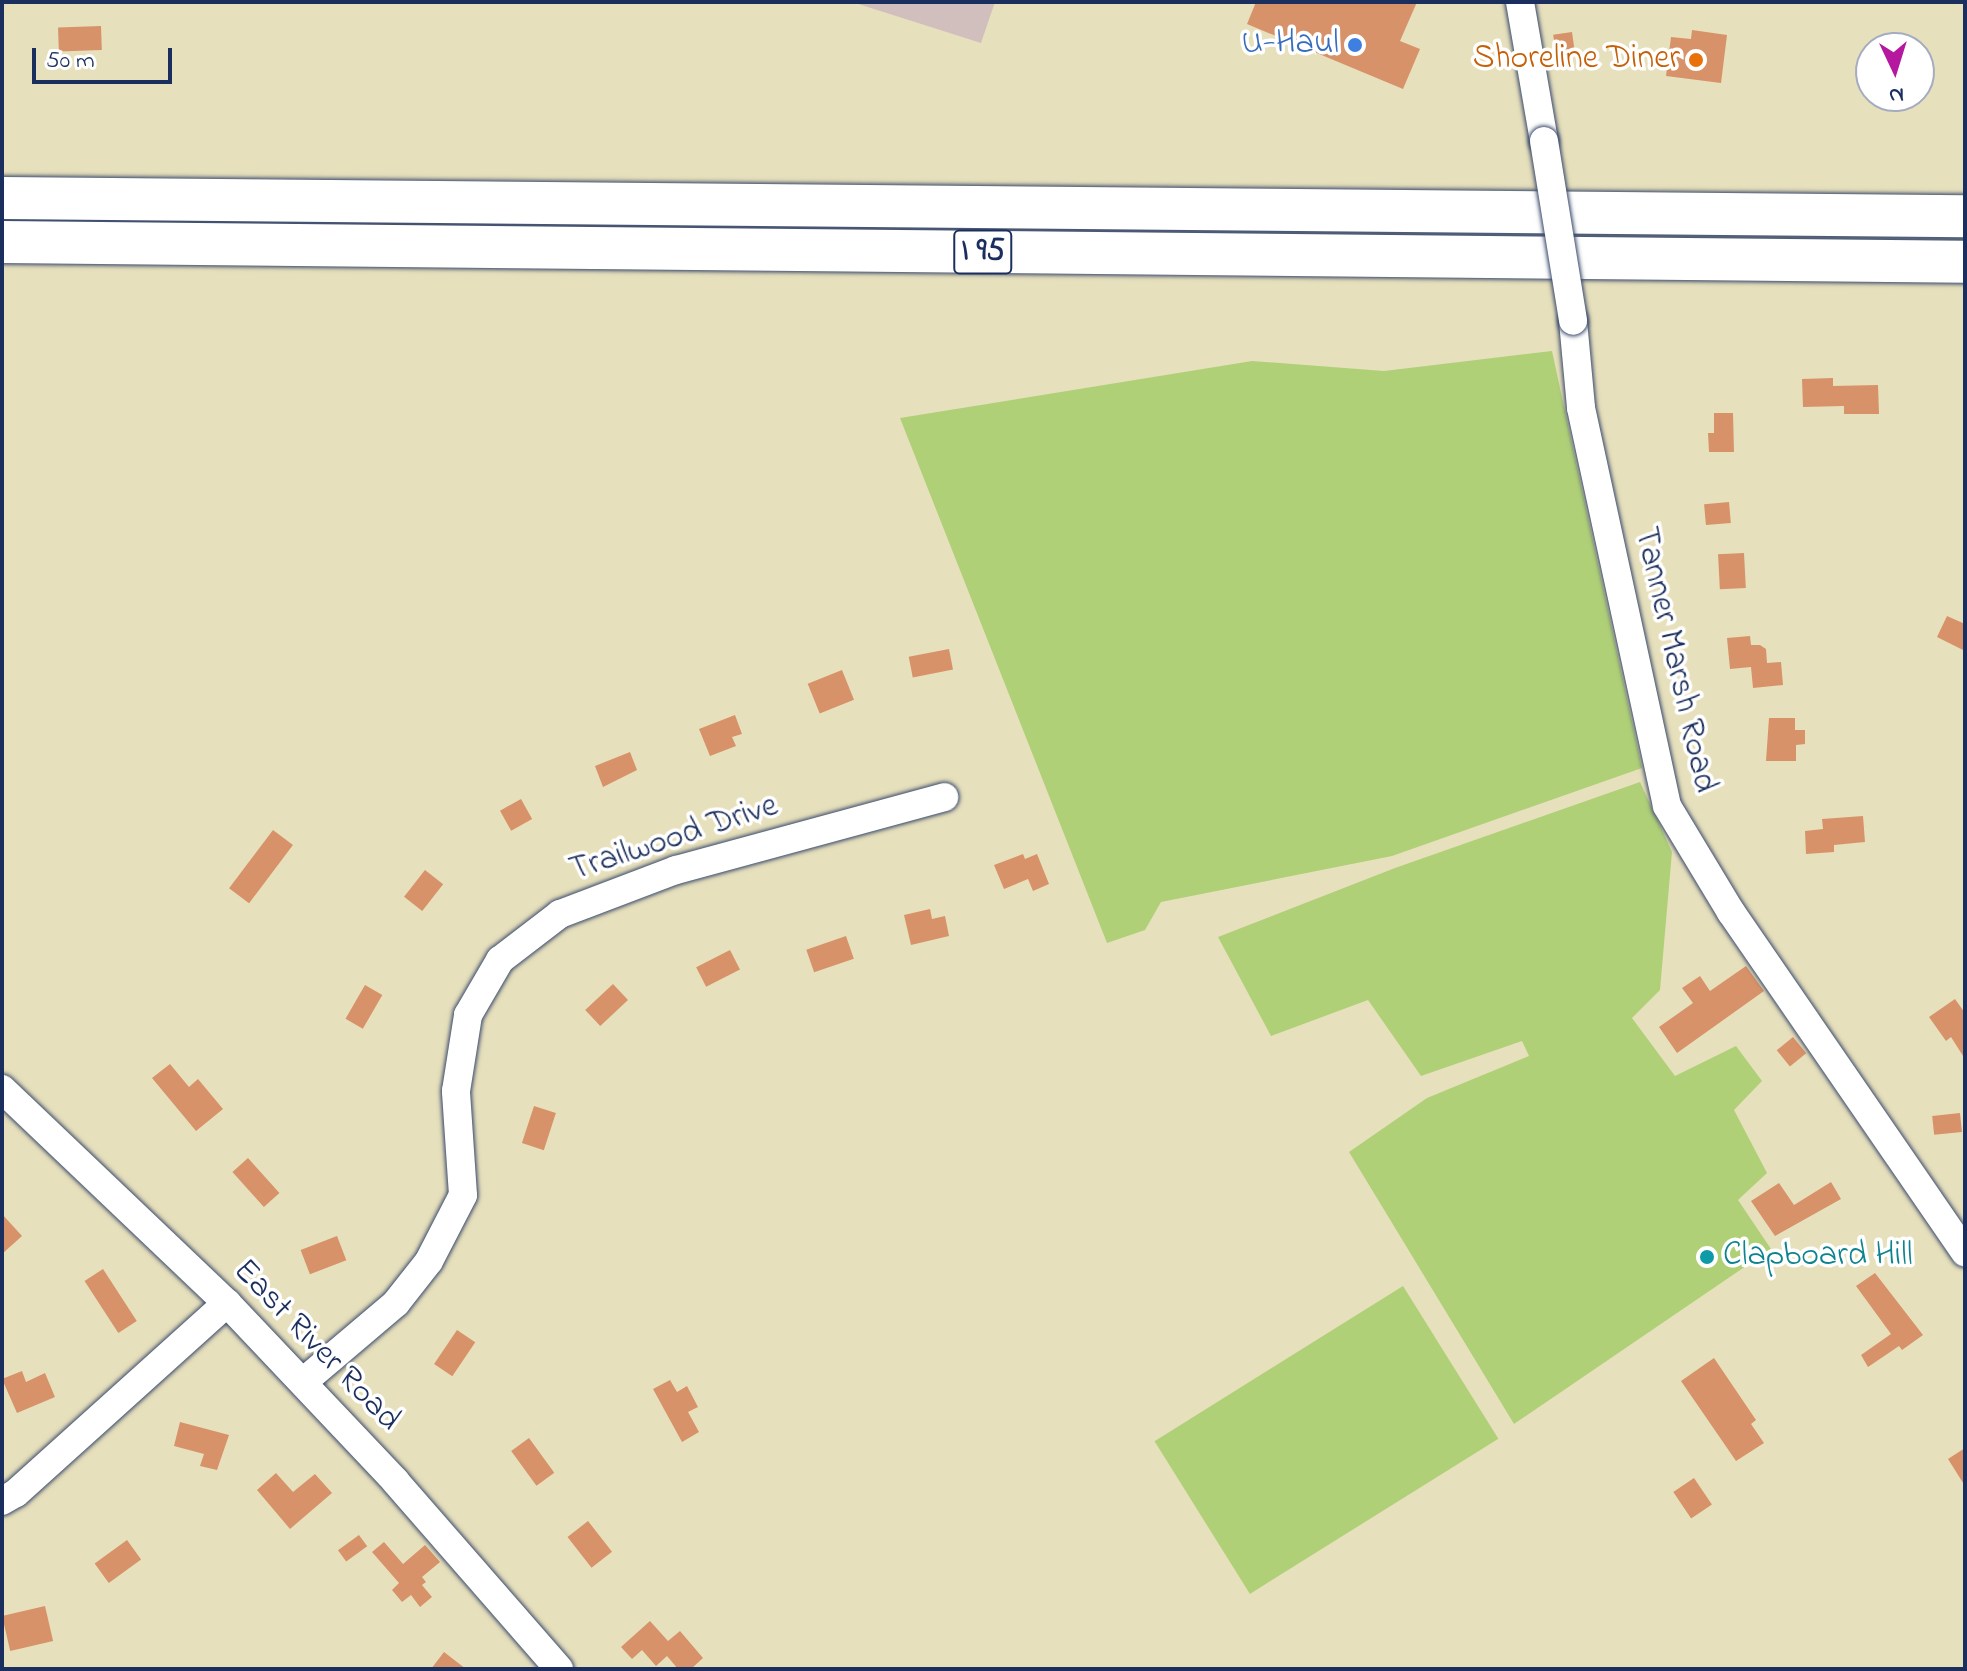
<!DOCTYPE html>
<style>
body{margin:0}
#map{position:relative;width:1967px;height:1671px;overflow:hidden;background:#e7e0bc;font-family:"Indie Flower",sans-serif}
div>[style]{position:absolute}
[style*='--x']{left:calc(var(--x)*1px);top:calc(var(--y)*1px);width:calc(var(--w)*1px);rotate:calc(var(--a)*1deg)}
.industrial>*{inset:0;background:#d1bfbe}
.green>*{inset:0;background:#b0d078;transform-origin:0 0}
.building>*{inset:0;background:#d79269;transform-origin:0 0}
.roads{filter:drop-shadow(0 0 2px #3a4a6c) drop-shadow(0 0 2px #3a4a6c)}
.minor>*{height:28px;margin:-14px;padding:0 14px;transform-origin:14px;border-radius:14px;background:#fff}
.highway>*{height:42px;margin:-21px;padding:0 21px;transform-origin:21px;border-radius:21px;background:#fff}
.bridges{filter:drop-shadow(0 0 2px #3a4a6c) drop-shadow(0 0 2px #3a4a6c)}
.minor-bridge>*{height:28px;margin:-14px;padding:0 14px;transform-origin:14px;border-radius:14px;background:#fff}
.dots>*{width:22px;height:22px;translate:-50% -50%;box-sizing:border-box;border:4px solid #fff;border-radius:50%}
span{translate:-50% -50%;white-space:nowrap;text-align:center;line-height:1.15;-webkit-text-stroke:7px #fff;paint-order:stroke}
.shield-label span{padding:2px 6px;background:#fff;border:2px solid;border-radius:6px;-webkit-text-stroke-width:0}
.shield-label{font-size:32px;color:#1b2f5e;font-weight:700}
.shop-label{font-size:34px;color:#366cbe}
.right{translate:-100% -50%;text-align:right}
.food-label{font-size:34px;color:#c56008}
.street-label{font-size:34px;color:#1b2f5e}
.culture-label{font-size:34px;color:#0d838f}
.left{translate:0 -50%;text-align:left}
.frame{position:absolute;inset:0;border:4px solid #1b2f5e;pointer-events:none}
.north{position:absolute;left:1855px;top:32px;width:80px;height:80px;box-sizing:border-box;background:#fff;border:2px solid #a4acbf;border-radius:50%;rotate:176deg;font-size:22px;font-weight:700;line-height:32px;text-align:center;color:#1b2f5e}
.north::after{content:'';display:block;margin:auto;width:28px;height:36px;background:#b5179e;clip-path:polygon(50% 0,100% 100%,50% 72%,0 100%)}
.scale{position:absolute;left:32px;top:48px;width:140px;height:36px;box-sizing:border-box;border:4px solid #1b2f5e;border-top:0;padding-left:10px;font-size:24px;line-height:28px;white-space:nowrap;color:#1b2f5e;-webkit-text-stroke:6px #fff;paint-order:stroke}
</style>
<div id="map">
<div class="industrial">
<i style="clip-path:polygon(852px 2px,995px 2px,981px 43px)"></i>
</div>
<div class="green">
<i style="clip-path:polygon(1552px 351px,1642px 768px,1392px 856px,1161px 902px,1145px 930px,1107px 943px,900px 418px,1252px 361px,1384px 371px)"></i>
<i style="clip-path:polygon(1640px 782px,1672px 852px,1660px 990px,1632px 1018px,1675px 1076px,1736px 1046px,1762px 1081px,1734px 1110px,1767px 1173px,1738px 1200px,1771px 1249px,1514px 1424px,1349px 1152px,1427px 1098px,1529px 1056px,1522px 1041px,1421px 1076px,1368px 1000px,1271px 1036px,1218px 937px,1395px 868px)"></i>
<i style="left:1403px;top:1286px;width:180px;height:293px;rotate:58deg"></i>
</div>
<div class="building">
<i style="clip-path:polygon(1256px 2px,1417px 2px,1400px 41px,1420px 49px,1403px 89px,1247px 24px)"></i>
<i style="left:101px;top:26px;width:24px;height:43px;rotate:88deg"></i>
<i style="clip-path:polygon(1692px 30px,1727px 35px,1721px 83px,1666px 76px,1671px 37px,1691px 39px)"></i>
<i style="left:1572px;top:32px;width:22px;height:19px;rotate:82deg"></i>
<i style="clip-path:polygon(1833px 378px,1833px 386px,1878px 385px,1879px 414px,1844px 414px,1844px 406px,1803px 407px,1802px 379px)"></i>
<i style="clip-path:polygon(1714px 413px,1733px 413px,1734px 452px,1709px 452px,1708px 433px,1714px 433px)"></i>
<i style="left:1729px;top:502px;width:21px;height:25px;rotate:85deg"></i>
<i style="left:1744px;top:553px;width:35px;height:26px;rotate:87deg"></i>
<i style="clip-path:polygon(1947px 616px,1965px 624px,1965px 651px,1937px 637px)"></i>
<i style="clip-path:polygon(1750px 636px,1751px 645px,1760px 645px,1766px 649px,1767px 663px,1781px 662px,1783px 685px,1753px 688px,1751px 667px,1730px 669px,1727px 638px)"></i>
<i style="left:949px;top:649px;width:21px;height:41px;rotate:79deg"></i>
<i style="left:842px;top:670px;width:32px;height:37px;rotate:68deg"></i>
<i style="clip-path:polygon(735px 715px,742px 734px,732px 737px,736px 746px,710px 756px,699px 729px)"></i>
<i style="clip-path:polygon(1769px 718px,1795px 718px,1795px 730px,1805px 730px,1805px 744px,1796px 745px,1796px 761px,1766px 761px)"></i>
<i style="clip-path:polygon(630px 752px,637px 770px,603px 787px,595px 766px)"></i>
<i style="left:521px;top:799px;width:23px;height:24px;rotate:61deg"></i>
<i style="clip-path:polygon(1863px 816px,1865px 842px,1834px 845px,1834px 852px,1806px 854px,1805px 831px,1823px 829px,1822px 819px)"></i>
<i style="left:273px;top:830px;width:25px;height:73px;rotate:37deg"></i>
<i style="clip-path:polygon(1023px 854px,1025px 859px,1037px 854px,1049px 884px,1033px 891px,1028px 879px,1004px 889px,994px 865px)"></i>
<i style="left:425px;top:870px;width:23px;height:34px;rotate:38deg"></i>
<i style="clip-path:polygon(930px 909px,932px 919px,945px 916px,949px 936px,911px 945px,904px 915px)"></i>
<i style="left:846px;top:936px;width:24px;height:42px;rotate:71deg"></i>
<i style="left:730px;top:950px;width:22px;height:38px;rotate:63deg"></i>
<i style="clip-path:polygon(1746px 966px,1764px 991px,1677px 1053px,1659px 1027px,1693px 1003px,1682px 988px,1700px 976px,1710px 991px)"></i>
<i style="left:613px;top:984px;width:22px;height:38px;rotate:47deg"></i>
<i style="left:365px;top:985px;width:20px;height:39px;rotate:30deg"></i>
<i style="clip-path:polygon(1955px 999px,1965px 1013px,1965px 1059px,1951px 1037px,1946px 1041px,1929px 1017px)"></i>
<i style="left:1793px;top:1037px;width:21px;height:21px;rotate:51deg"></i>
<i style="clip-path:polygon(170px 1064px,189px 1087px,198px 1079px,223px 1109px,196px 1131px,152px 1078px)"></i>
<i style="left:534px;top:1106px;width:23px;height:39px;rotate:18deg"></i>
<i style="left:1960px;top:1113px;width:19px;height:28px;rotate:84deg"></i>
<i style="left:248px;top:1158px;width:47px;height:21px;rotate:48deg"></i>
<i style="clip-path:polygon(1831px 1182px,1841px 1199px,1775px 1236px,1751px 1201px,1779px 1183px,1794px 1205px)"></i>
<i style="clip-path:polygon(2px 1214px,22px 1236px,2px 1254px)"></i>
<i style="left:337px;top:1236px;width:26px;height:39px;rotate:69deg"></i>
<i style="left:103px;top:1269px;width:62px;height:22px;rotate:57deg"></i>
<i style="clip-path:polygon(1875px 1273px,1923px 1335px,1902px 1350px,1899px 1346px,1868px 1367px,1861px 1355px,1891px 1334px,1856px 1286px)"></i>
<i style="left:457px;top:1330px;width:22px;height:41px;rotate:34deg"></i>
<i style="clip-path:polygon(1714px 1358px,1756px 1420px,1751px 1424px,1764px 1443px,1736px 1461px,1681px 1381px)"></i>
<i style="clip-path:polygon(22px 1371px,26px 1382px,45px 1373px,55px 1397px,17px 1413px,2px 1379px)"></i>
<i style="clip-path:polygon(670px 1380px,677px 1392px,687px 1386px,698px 1407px,688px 1412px,699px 1432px,682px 1442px,653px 1389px)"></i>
<i style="clip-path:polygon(180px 1422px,229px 1435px,217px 1470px,200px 1466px,204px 1454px,174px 1446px)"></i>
<i style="left:529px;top:1438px;width:43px;height:22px;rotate:54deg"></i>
<i style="clip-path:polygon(1965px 1448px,1965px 1486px,1948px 1459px)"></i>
<i style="clip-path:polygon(276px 1473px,293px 1492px,315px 1474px,332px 1493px,290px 1529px,257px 1490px)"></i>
<i style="left:1694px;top:1478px;width:32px;height:25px;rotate:56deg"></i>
<i style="left:588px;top:1521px;width:39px;height:26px;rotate:52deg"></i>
<i style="left:359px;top:1535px;width:14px;height:26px;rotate:54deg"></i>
<i style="left:127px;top:1540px;width:24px;height:40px;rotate:54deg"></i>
<i style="clip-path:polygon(384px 1542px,403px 1564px,425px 1545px,440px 1562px,422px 1577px,426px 1582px,422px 1585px,432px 1597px,420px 1607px,411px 1595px,402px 1602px,392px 1590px,399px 1583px,372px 1552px)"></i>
<i style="left:45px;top:1606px;width:36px;height:44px;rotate:77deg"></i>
<i style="clip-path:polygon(650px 1621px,668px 1641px,680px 1631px,703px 1658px,691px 1669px,678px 1669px,667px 1656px,656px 1666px,642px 1650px,632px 1659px,621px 1647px)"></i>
<i style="clip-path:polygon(444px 1652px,466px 1669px,431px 1669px)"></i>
</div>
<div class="roads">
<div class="minor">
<i style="--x:1520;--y:2;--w:141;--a:80.2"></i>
<i style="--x:1573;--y:321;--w:87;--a:84.7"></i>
<i style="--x:1581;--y:408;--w:407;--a:77.8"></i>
<i style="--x:1667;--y:806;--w:124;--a:58.9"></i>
<i style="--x:1731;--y:912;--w:413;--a:55.5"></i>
<i style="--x:2;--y:1089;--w:311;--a:43.6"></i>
<i style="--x:227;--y:1303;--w:246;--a:46.6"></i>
<i style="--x:396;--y:1482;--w:248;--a:48.9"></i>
<i style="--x:303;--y:1382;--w:122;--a:-40.3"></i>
<i style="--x:396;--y:1303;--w:53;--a:-51.8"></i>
<i style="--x:429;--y:1261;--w:74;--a:-62.7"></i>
<i style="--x:463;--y:1195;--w:104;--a:-93.9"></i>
<i style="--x:456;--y:1091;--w:77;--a:-81"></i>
<i style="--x:468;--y:1015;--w:64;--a:-59.8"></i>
<i style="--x:500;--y:960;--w:76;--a:-37.5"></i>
<i style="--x:560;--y:914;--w:124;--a:-20.8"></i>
<i style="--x:676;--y:870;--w:278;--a:-15.2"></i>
<i style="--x:2;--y:1501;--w:16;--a:-30"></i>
<i style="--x:16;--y:1493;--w:284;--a:-42"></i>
</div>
<div class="highway">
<i style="--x:2;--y:198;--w:1963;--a:0.53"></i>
<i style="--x:2;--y:242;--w:1963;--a:0.58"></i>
</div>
</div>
<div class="bridges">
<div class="minor-bridge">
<i style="--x:1544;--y:141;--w:182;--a:80.8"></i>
</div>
</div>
<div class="dots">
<i style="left:1355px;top:45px;background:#3f7fe0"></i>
<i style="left:1696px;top:60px;background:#e8710a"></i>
<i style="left:1707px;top:1257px;background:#0f9aa8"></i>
</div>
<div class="shield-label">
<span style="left:983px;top:252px">I 95</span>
</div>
<div class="shop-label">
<span class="right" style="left:1339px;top:45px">U-Haul</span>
</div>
<div class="food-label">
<span class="right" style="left:1680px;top:60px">Shoreline Diner</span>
</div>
<div class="street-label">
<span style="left:1674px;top:660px;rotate:77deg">Tanner Marsh Road</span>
<span style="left:674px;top:839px;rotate:-18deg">Trailwood Drive</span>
<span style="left:316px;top:1346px;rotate:46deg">East River Road</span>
</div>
<div class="culture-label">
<span class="left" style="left:1723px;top:1257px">Clapboard Hill</span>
</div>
<div class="frame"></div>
<div class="north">N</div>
<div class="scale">50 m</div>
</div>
